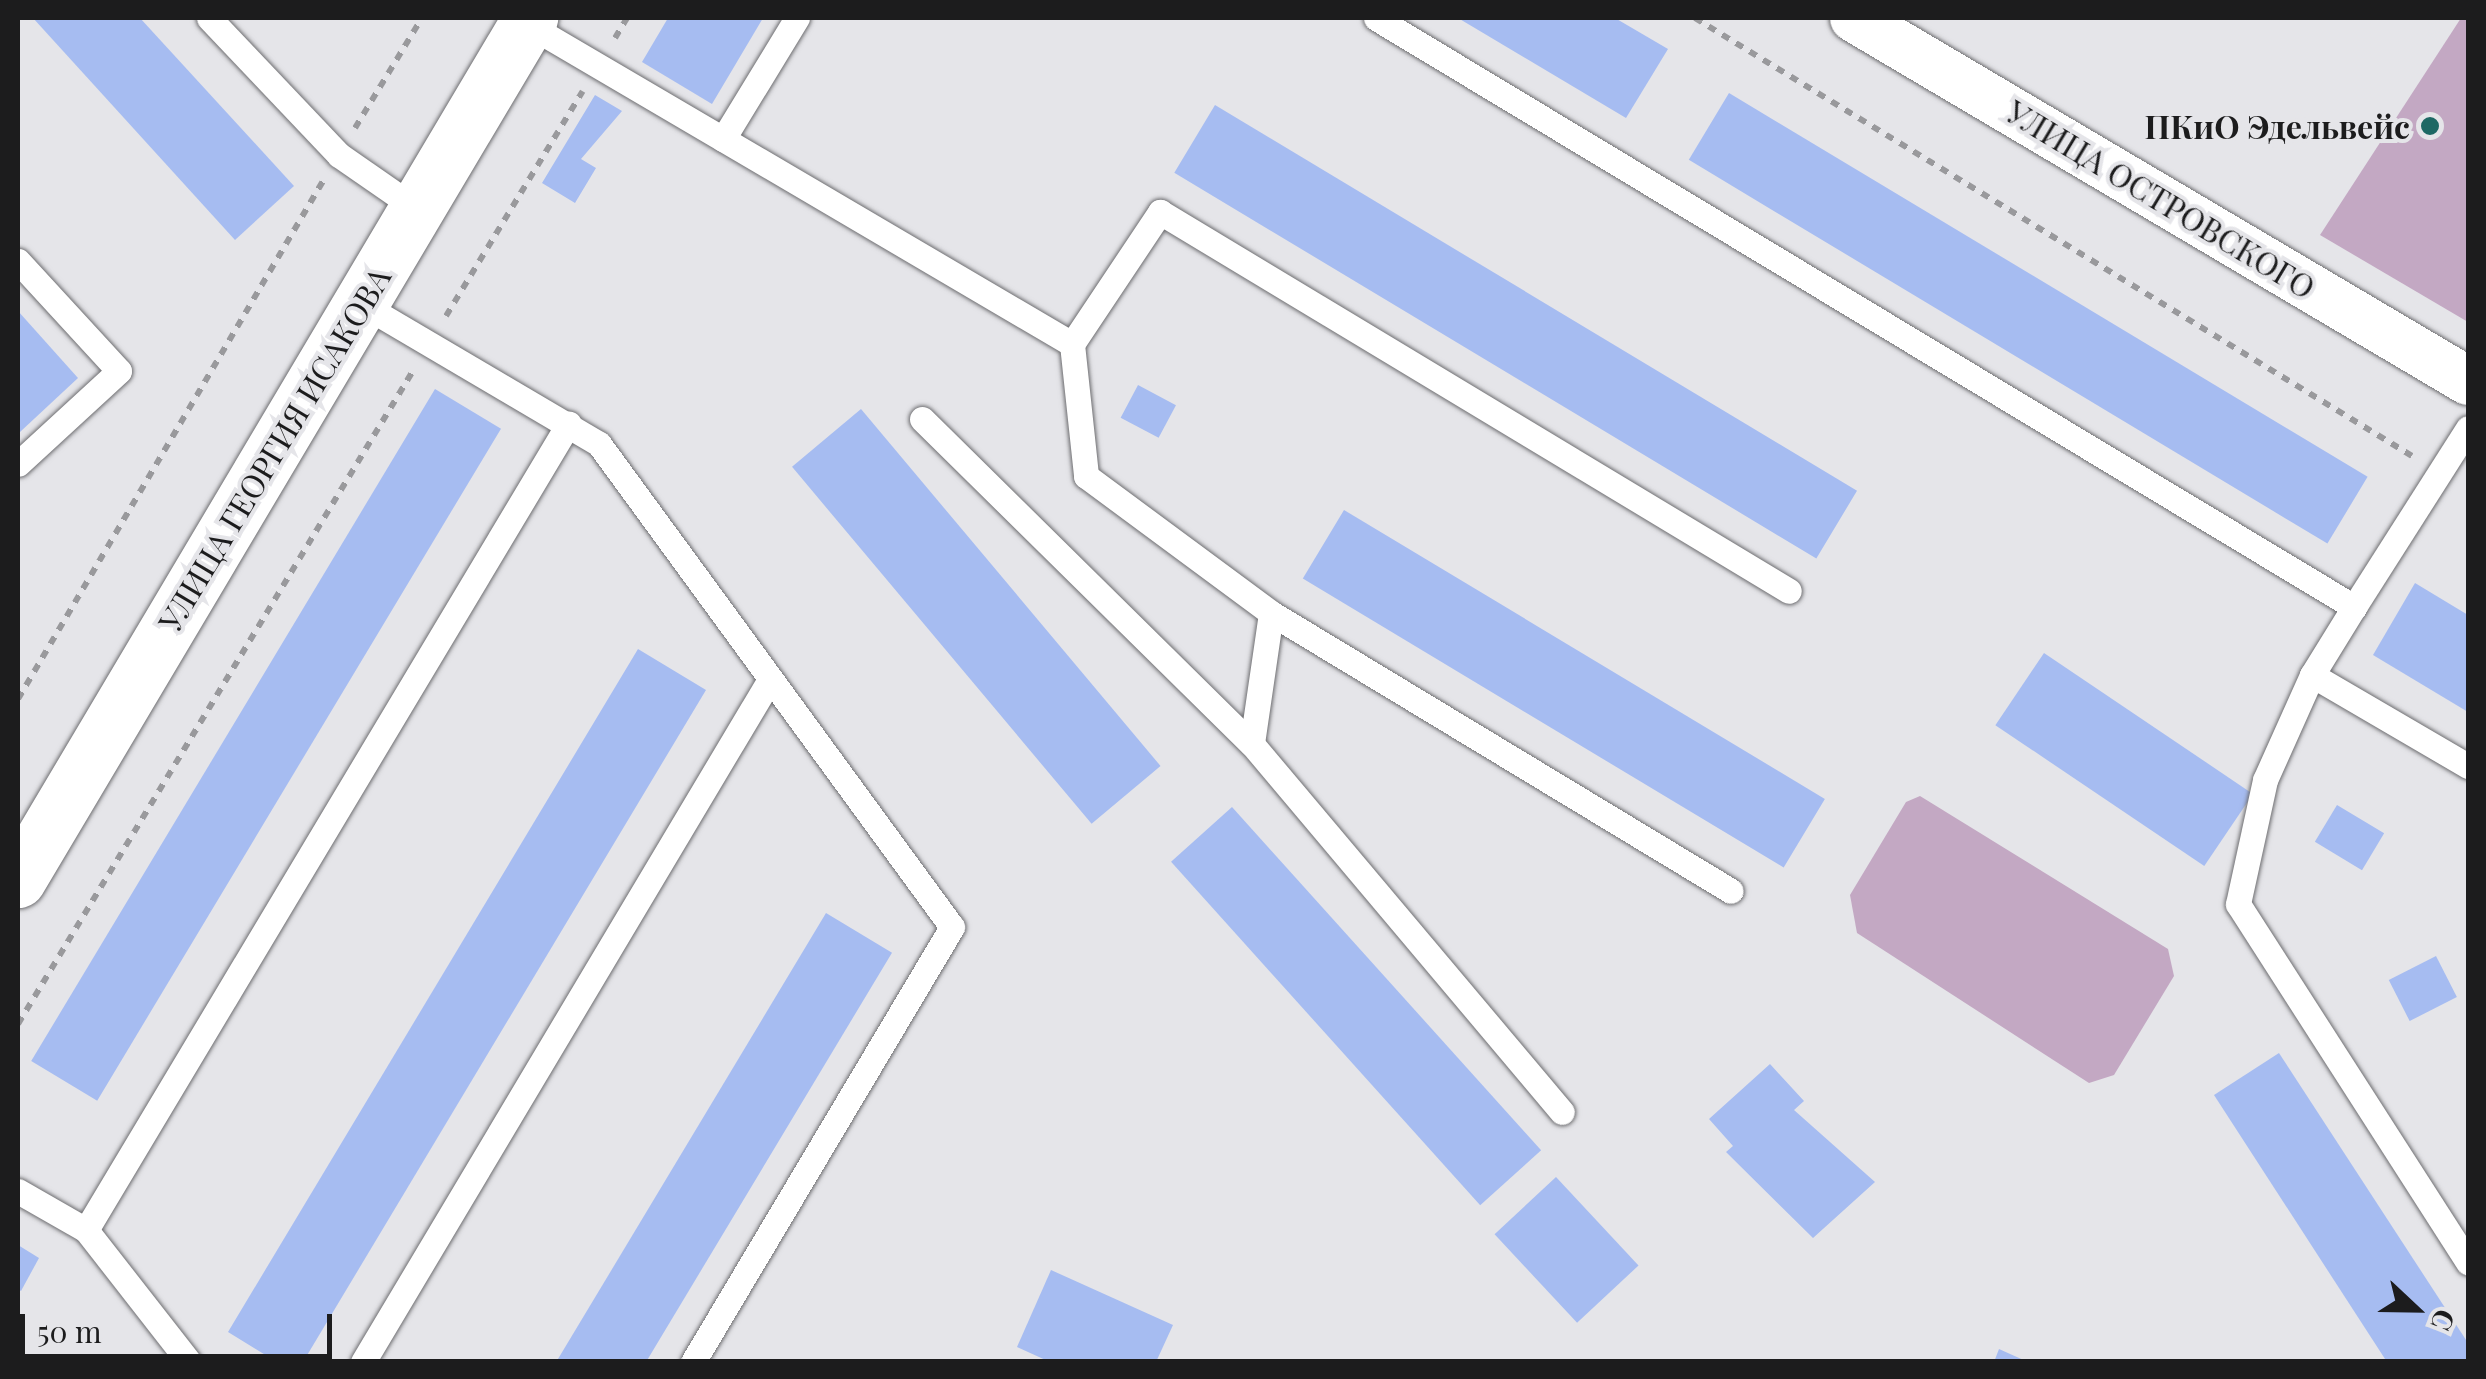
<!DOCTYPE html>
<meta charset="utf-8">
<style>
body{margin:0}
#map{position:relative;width:2486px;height:1379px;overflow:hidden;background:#e5e5e9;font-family:"Playfair Display",serif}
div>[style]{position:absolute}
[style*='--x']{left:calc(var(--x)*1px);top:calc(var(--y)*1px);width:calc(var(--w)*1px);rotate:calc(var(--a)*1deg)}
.green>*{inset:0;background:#c3a8c3}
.building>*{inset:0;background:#a6bcf1;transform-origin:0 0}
.path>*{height:6px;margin-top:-3px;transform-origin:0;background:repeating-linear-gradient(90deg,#99999c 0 8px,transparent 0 16px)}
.roads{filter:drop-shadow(0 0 2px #6d6d70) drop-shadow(0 0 2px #6d6d70)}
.lane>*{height:25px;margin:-12.5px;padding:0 12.5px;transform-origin:12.5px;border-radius:12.5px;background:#fff}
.street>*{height:48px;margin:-24px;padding:0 24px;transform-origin:24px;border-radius:24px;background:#fff}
.secondary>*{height:55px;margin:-27.5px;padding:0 27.5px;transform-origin:27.5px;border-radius:27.5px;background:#fff}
.dots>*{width:28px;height:28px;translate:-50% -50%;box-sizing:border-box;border:5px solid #e5e5e9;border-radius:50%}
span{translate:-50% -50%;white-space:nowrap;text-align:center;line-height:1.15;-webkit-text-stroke:8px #e5e5e9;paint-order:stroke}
.poi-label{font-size:32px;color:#1c1c1d;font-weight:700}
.right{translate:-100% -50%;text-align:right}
.street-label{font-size:32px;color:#1c1c1d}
.frame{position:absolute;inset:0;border:20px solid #1c1c1d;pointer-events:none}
.north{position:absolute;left:2366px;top:1259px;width:100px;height:100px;-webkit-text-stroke:8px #e5e5e9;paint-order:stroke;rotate:112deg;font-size:28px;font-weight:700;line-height:40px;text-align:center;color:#1c1c1d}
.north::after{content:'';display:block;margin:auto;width:35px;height:45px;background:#1c1c1d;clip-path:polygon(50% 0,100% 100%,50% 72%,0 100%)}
.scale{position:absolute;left:20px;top:1314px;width:312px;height:45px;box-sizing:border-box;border:5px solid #1c1c1d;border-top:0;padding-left:12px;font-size:30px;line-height:35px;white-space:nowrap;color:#1c1c1d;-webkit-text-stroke:8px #e5e5e9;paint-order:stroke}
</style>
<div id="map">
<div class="green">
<i style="clip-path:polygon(2461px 18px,2468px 18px,2468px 322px,2320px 235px)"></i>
<i style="clip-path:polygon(1920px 796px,2168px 949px,2174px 976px,2114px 1075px,2089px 1083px,1857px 933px,1850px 895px,1906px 802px)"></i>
</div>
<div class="building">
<i style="clip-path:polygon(33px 18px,140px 18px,294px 186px,235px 240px)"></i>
<i style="clip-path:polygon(668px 18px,763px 18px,712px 104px,642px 62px)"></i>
<i style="clip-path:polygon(1458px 18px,1615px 18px,1668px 49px,1626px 118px)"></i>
<i style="left:1729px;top:93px;width:745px;height:78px;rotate:31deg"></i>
<i style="clip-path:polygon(595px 95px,622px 111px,581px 159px,596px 168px,575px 203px,542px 183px)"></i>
<i style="left:1215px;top:105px;width:749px;height:79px;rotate:31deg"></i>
<i style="clip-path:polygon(18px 311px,78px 378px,20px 432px,18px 429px)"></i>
<i style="left:1138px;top:385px;width:43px;height:37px;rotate:28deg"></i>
<i style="left:435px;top:389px;width:77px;height:784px;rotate:31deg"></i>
<i style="left:861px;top:409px;width:466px;height:90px;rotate:50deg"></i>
<i style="left:1344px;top:510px;width:561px;height:80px;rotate:31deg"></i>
<i style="clip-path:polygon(2415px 583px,2468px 615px,2468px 712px,2373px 655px)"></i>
<i style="clip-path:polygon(638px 649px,706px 690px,303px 1362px,277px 1362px,228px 1332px)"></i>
<i style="left:2044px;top:653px;width:252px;height:87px;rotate:34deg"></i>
<i style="left:2337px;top:805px;width:55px;height:43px;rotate:31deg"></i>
<i style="left:1232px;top:807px;width:462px;height:82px;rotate:48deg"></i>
<i style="left:826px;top:913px;width:77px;height:521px;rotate:31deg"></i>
<i style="left:2436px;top:956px;width:46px;height:53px;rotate:63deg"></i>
<i style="clip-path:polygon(2279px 1053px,2468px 1343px,2468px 1362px,2387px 1362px,2214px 1095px)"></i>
<i style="clip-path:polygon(1770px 1064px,1804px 1101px,1794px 1110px,1875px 1182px,1813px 1238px,1726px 1152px,1733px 1146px,1709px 1119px)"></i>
<i style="left:1556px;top:1177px;width:121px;height:84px;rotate:47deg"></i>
<i style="clip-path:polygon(18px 1245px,39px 1258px,21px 1291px,18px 1289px)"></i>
<i style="clip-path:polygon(1051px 1270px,1173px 1325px,1156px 1362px,1050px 1362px,1017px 1347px)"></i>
<i style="clip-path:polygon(1999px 1349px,2028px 1362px,1994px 1362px)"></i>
</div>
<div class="path">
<i style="--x:1695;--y:18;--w:840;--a:31.42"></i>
<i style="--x:615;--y:38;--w:23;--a:-59"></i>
<i style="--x:355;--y:128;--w:129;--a:-58.7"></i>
<i style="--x:446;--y:316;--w:263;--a:-58.7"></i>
<i style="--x:18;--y:699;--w:601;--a:-59.51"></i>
<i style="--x:18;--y:1024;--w:765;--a:-58.84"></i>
</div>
<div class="roads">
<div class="lane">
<i style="--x:209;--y:18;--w:189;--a:46.5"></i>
<i style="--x:339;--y:155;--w:95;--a:34.7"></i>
<i style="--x:1376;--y:18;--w:1142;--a:31.06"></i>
<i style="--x:2354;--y:607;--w:212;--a:-57.5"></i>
<i style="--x:527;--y:24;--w:632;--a:30.42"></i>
<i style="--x:1072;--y:344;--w:159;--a:-56.3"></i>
<i style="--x:1160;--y:212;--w:734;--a:31.07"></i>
<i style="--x:723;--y:139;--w:142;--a:-58.6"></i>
<i style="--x:18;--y:261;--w:149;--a:47.4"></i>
<i style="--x:119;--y:371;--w:137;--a:137.4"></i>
<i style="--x:360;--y:303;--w:277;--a:30.5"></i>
<i style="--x:599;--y:444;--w:598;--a:53.84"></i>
<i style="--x:952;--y:927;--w:506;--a:120.77"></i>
<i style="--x:1072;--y:344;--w:133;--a:83.9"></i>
<i style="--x:1086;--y:476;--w:230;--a:36.5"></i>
<i style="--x:1271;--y:613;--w:537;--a:31.15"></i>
<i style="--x:922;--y:419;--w:463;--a:44.6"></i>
<i style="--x:2354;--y:607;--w:80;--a:121.7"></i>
<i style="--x:2312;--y:675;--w:181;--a:30.3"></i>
<i style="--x:1271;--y:613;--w:132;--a:98.3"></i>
<i style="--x:1252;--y:744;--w:481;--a:49.9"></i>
<i style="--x:2312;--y:675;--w:115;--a:114.1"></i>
<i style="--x:2265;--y:780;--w:127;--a:102.3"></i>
<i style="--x:2238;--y:904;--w:426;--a:57.3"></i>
<i style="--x:18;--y:1191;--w:78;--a:29.8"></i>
<i style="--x:86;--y:1230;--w:167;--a:52"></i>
<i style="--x:86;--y:1230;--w:940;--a:-59.1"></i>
<i style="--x:363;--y:1362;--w:793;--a:-59.2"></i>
</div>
<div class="street">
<i style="--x:1854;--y:18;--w:713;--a:30.59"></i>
</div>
<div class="secondary">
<i style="--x:18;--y:880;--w:1003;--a:-59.29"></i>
</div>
</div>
<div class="dots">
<i style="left:2430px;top:126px;background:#1d6864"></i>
</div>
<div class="poi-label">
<span class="right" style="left:2410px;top:126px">ПКиО Эдельвейс</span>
</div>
<div class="street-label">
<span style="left:2161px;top:199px;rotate:31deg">УЛИЦА ОСТРОВСКОГО</span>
<span style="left:274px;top:449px;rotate:-59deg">УЛИЦА ГЕОРГИЯ ИСАКОВА</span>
</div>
<div class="frame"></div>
<div class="north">С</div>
<div class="scale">50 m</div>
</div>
